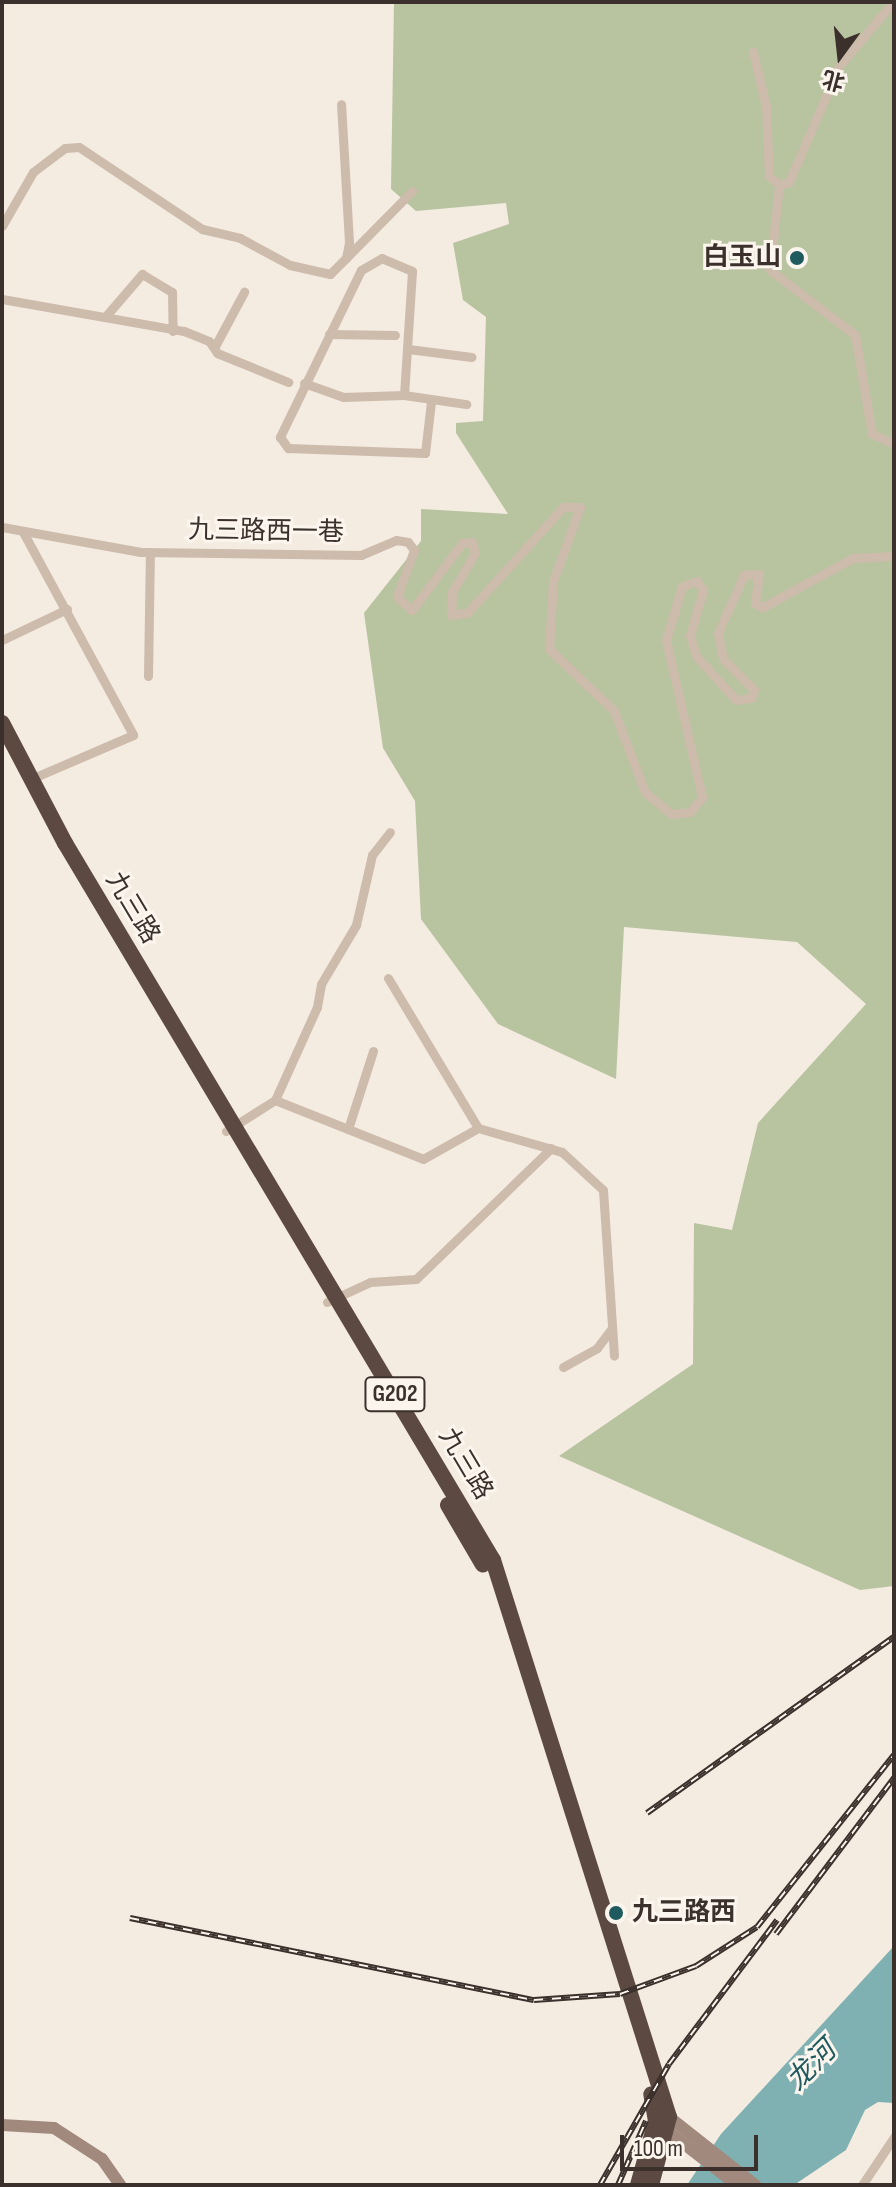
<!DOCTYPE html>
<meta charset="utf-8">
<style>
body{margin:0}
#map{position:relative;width:896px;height:2187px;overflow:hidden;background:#f4ebe1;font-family:"Sofia Sans Condensed","Noto Sans SC",sans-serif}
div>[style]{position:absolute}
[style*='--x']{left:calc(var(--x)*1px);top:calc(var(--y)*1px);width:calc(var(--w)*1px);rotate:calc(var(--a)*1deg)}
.green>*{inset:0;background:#b8c4a0}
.water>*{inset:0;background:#7fb0b2}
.street>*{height:9px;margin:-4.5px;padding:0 4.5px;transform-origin:4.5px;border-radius:4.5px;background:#cdbbac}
.secondary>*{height:12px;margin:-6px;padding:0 6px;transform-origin:6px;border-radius:6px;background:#a18a7d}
.highway>*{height:16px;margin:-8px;padding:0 8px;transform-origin:8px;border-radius:8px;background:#5c4a42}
.rail>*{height:6px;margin-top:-3px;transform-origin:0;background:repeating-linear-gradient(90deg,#fbf5ee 0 9px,#3b302b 0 18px);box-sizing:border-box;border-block:2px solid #3b302b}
.dots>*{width:22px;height:22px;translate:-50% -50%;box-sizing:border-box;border:4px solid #fbf5ee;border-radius:50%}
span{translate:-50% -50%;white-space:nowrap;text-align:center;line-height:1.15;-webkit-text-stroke:6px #fbf5ee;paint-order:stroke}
.shield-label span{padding:2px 6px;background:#fbf5ee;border:2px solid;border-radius:6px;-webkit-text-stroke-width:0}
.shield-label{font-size:24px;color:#3b302b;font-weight:700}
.poi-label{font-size:26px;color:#3b302b;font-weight:700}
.right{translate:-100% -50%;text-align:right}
.left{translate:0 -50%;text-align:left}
.street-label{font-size:26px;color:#3b302b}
.water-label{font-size:28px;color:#1f5a5e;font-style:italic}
.frame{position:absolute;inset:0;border:4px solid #3b302b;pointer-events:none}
.north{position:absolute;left:800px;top:16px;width:80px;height:80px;-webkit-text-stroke:6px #fbf5ee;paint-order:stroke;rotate:195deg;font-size:22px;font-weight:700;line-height:32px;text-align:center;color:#3b302b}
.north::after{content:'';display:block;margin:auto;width:28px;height:36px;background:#3b302b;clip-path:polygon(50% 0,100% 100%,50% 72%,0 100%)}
.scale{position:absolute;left:620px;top:2135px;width:138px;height:36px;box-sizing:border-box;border:4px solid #3b302b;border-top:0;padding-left:10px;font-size:24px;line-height:28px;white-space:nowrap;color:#3b302b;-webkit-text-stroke:6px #fbf5ee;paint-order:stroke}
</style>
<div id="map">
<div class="green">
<i style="clip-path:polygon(394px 2px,894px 2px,894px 1586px,860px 1590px,559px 1456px,693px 1364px,694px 1223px,732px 1230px,758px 1123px,866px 1004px,797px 942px,624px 927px,616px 1079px,498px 1024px,421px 919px,415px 801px,383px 748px,364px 613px,421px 541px,421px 509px,508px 514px,456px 433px,456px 423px,483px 421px,486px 317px,463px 300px,453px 243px,509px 224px,506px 203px,416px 211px,391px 189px)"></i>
</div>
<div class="water">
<i style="clip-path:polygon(894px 1946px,894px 2103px,878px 2102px,865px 2110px,846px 2150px,794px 2185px,687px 2185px,721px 2134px)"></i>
</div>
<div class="street">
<i style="--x:753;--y:52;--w:56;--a:76.5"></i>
<i style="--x:766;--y:106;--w:70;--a:87.5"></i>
<i style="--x:769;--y:176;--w:13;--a:42"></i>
<i style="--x:779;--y:185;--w:85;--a:96"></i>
<i style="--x:770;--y:270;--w:107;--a:37.4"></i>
<i style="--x:855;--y:335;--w:100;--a:80.3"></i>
<i style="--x:872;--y:434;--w:24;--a:24"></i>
<i style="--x:779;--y:185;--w:10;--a:-17"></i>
<i style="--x:789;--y:182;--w:126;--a:-66.7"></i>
<i style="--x:839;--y:66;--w:84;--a:-49.8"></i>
<i style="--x:2;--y:226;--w:62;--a:-60.1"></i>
<i style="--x:33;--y:172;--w:40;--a:-37"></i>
<i style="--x:65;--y:148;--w:14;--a:-4"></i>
<i style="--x:79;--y:147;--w:148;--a:33.7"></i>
<i style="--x:202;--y:229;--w:39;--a:13"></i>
<i style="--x:240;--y:238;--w:57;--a:28.4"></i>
<i style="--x:290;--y:265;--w:41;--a:12.7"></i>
<i style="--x:330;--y:274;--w:23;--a:-45"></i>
<i style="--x:346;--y:258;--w:16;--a:-79"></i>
<i style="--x:349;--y:242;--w:138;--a:-93.3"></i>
<i style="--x:346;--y:258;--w:94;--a:-45.4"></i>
<i style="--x:2;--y:299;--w:185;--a:10"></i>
<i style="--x:184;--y:331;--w:27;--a:22"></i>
<i style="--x:209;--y:341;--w:14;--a:56"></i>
<i style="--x:217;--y:353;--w:77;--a:22.2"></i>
<i style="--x:105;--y:317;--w:57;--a:-49.3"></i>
<i style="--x:142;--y:274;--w:35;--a:31"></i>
<i style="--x:172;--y:292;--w:39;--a:89"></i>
<i style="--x:329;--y:334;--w:66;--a:0.9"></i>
<i style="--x:214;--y:348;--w:64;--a:-61.8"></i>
<i style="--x:408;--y:349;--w:64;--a:7.2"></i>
<i style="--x:304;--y:383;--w:41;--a:19.7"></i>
<i style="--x:343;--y:397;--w:61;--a:-1.9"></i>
<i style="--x:404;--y:395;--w:63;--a:8.3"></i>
<i style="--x:404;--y:395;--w:124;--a:-86.3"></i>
<i style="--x:412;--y:271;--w:33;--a:-157"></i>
<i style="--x:382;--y:258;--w:24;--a:150"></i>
<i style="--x:361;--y:270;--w:186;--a:115.9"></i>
<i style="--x:280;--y:437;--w:14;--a:54"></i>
<i style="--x:288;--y:448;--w:137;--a:2.1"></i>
<i style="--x:425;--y:453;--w:51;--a:-83.3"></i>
<i style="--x:2;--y:527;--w:141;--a:10.2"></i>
<i style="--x:141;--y:552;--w:220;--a:0.8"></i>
<i style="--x:361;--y:555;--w:38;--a:-23"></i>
<i style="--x:396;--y:540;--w:12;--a:9"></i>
<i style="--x:408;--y:542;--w:10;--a:53"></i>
<i style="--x:414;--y:550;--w:50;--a:109.9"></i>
<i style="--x:397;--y:597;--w:20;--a:41"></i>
<i style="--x:412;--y:610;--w:84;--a:-53.3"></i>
<i style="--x:462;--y:543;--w:10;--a:-6"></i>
<i style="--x:472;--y:542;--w:11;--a:75"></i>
<i style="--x:475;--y:553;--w:45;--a:120.5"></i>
<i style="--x:452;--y:592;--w:23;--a:92"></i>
<i style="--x:451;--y:615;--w:16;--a:-7"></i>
<i style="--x:467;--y:613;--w:143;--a:-47.8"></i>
<i style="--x:563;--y:507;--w:17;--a:0"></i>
<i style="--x:580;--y:507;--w:79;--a:110"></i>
<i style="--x:553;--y:581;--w:68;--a:93.4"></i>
<i style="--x:549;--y:649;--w:90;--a:43.6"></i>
<i style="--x:614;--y:711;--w:87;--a:69.1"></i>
<i style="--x:645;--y:792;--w:34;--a:40"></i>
<i style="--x:671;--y:814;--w:19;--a:-6"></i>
<i style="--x:690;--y:812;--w:19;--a:-51"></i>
<i style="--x:702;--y:797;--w:161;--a:-102.9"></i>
<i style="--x:666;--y:640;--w:56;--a:-73.5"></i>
<i style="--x:682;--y:586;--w:16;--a:-18"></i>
<i style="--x:697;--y:581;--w:11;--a:56"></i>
<i style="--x:703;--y:590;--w:47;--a:106.1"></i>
<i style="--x:690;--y:635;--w:22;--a:74"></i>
<i style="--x:696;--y:656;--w:59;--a:47.7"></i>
<i style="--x:736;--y:700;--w:15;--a:-8"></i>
<i style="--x:751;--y:698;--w:9;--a:-69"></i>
<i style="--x:754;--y:690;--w:44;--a:-135"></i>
<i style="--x:723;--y:659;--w:26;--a:-101"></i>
<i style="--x:718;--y:633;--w:64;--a:-65.9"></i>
<i style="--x:744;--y:575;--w:15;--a:-4"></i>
<i style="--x:759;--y:574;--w:30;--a:98"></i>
<i style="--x:755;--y:604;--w:9;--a:21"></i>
<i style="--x:763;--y:607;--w:102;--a:-28.6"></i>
<i style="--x:853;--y:558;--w:41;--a:-2.8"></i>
<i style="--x:23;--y:532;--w:231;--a:61.5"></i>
<i style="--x:133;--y:735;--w:111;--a:156.7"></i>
<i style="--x:2;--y:640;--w:72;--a:-25.5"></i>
<i style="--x:148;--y:676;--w:124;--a:-89.1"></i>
<i style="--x:388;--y:978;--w:175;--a:59"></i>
<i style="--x:275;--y:1100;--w:159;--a:21.7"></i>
<i style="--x:423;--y:1159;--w:63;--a:-29.4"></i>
<i style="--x:478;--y:1128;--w:87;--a:15.9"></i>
<i style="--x:562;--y:1152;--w:56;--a:42.8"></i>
<i style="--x:603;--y:1190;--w:166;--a:86.2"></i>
<i style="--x:348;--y:1129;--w:82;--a:-72.2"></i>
<i style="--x:226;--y:1131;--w:58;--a:-32.3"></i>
<i style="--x:275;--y:1100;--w:102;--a:-65.7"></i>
<i style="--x:317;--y:1007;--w:23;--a:-80"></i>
<i style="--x:321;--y:984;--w:69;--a:-59.3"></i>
<i style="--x:356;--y:925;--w:72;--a:-77.1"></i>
<i style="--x:372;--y:855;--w:29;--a:-52"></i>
<i style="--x:327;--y:1302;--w:47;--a:-24.9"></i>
<i style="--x:370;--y:1282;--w:46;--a:-3.7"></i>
<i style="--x:416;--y:1279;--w:188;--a:-44.1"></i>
<i style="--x:563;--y:1367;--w:39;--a:-29"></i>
<i style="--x:597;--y:1348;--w:25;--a:-53"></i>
<i style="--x:862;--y:2185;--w:58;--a:-56.3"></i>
</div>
<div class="secondary">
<i style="--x:669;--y:2117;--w:110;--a:38.3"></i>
<i style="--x:2;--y:2125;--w:52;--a:3.3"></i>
<i style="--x:54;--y:2128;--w:57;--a:32.9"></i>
<i style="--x:102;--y:2159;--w:32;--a:55"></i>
<i style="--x:661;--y:2126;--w:96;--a:37.8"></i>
</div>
<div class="highway">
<i style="--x:2;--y:723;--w:136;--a:62.3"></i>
<i style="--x:65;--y:843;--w:835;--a:59.17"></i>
<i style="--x:493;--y:1560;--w:584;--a:72.46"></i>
<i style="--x:669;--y:2117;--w:70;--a:104.8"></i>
<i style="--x:448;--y:1505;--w:69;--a:59.7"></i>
<i style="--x:638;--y:2185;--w:66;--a:-74.3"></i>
<i style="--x:656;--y:2121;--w:27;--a:-100"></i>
</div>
<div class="rail">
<i style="--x:647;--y:1813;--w:303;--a:-35.5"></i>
<i style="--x:130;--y:1918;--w:412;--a:11.5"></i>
<i style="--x:534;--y:2000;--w:86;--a:-4"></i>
<i style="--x:620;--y:1994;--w:81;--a:-20.2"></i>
<i style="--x:696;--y:1966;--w:72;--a:-32.6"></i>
<i style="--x:757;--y:1927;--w:220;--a:-51.5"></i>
<i style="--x:776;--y:1934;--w:196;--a:-52.9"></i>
<i style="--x:600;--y:2185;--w:139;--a:-60.3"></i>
<i style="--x:669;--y:2064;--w:180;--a:-53.1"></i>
<i style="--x:618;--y:2185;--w:70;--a:-66.4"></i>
</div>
<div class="dots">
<i style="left:797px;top:258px;background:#1f5a5e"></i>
<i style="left:616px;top:1913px;background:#1f5a5e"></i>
</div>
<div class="shield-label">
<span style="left:395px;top:1394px">G202</span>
</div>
<div class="poi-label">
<span class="right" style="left:781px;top:258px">白玉山</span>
<span class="left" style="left:632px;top:1913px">九三路西</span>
</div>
<div class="street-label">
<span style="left:266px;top:532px;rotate:1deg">九三路西一巷</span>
<span style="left:132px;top:908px;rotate:59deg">九三路</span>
<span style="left:465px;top:1464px;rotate:59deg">九三路</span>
</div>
<div class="water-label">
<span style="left:812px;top:2066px;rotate:-45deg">龙河</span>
</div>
<div class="frame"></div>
<div class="north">北</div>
<div class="scale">100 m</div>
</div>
